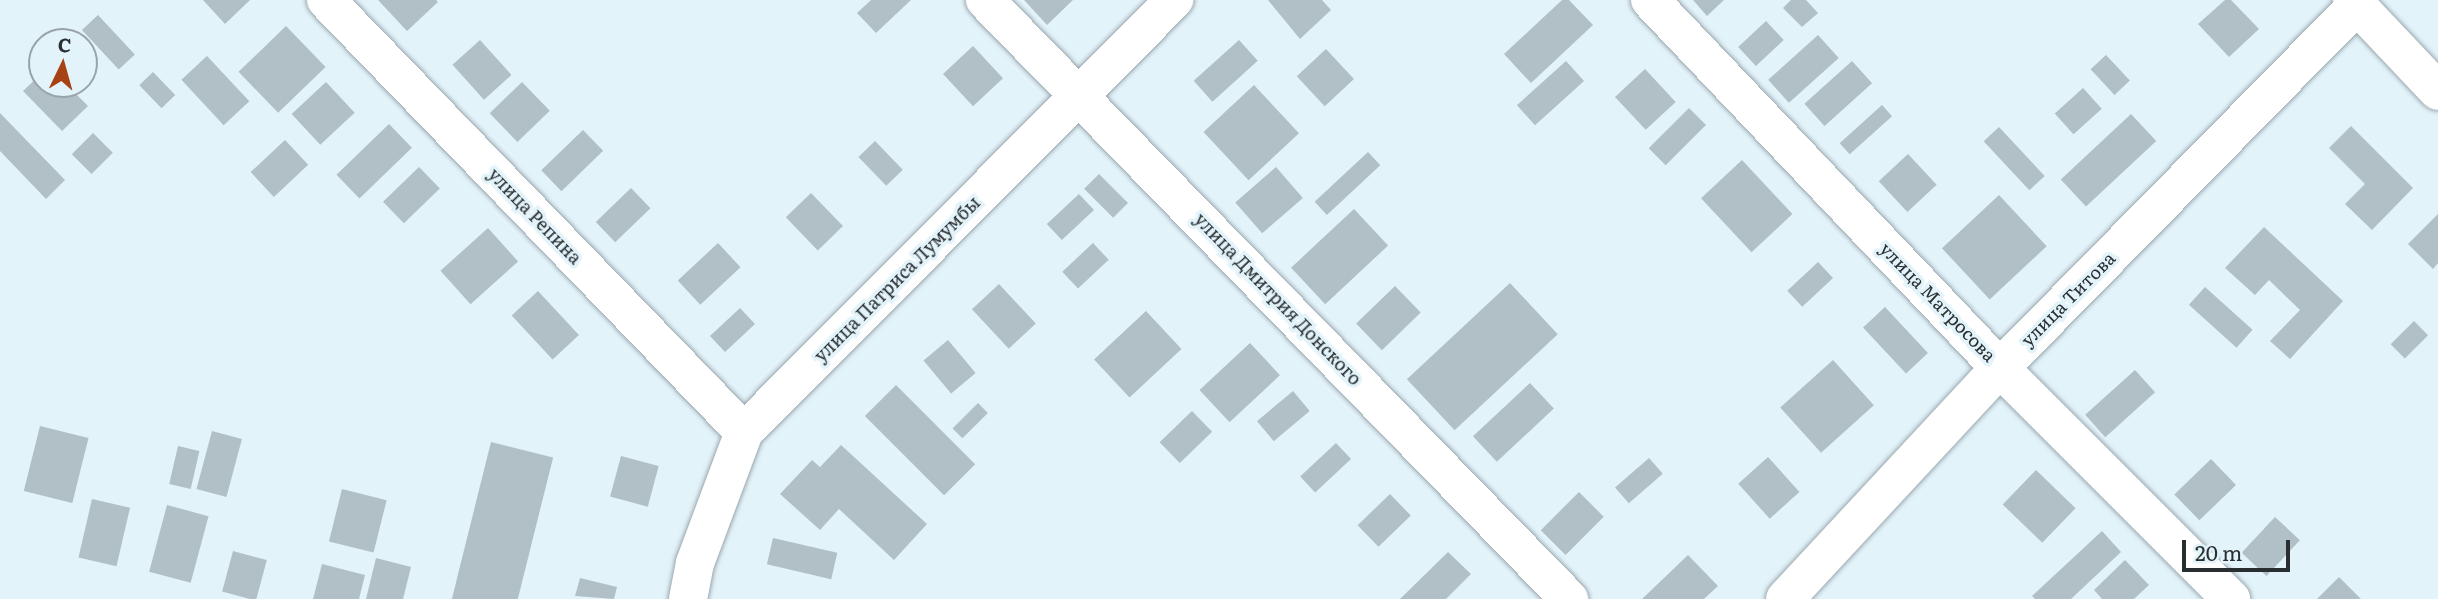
<!DOCTYPE html>
<meta charset="utf-8">
<style>
body{margin:0}
#map{position:relative;width:2438px;height:599px;overflow:hidden;background:#e3f3fa;font-family:Literata,serif}
div>[style]{position:absolute}
[style*='--x']{left:calc(var(--x)*1px);top:calc(var(--y)*1px);width:calc(var(--w)*1px);rotate:calc(var(--a)*1deg)}
.building>*{inset:0;background:#b1c0c7;transform-origin:0 0}
.roads{filter:drop-shadow(0 0 2px #9aa8ae) drop-shadow(0 0 2px #9aa8ae)}
.street>*{height:38px;margin:-19px;padding:0 19px;transform-origin:19px;border-radius:19px;background:#fff}
span{translate:-50% -50%;white-space:nowrap;text-align:center;line-height:1.15;-webkit-text-stroke:7px #e3f3fa;paint-order:stroke}
.street-label{font-size:18px;color:#292e31}
.north{position:absolute;left:28px;top:28px;width:70px;height:70px;box-sizing:border-box;background:#e3f3fa;border:2px solid #99a4aa;border-radius:50%;rotate:5deg;font-size:19px;font-weight:700;line-height:28px;text-align:center;color:#292e31}
.north::after{content:'';display:block;margin:auto;width:24px;height:32px;background:#a74214;clip-path:polygon(50% 0,100% 100%,50% 72%,0 100%)}
.scale{position:absolute;left:2182px;top:540px;width:108px;height:32px;box-sizing:border-box;border:4px solid #292e31;border-top:0;padding-left:9px;font-size:21px;line-height:24px;white-space:nowrap;color:#292e31;-webkit-text-stroke:5px #e3f3fa;paint-order:stroke}
</style>
<div id="map">
<div class="building">
<i style="clip-path:polygon(203px 0,250px 0,225px 24px)"></i>
<i style="clip-path:polygon(378px 0,436px 0,438px 2px,407px 31px)"></i>
<i style="clip-path:polygon(871px 0,911px 0,876px 33px,857px 13px)"></i>
<i style="clip-path:polygon(1024px 0,1073px 0,1047px 25px)"></i>
<i style="clip-path:polygon(1268px 0,1322px 0,1331px 10px,1300px 39px)"></i>
<i style="clip-path:polygon(1562px 0,1569px 0,1593px 25px,1531px 83px,1504px 54px)"></i>
<i style="clip-path:polygon(1693px 0,1724px 0,1707px 16px)"></i>
<i style="clip-path:polygon(1791px 0,1806px 0,1818px 13px,1802px 27px,1783px 8px)"></i>
<i style="clip-path:polygon(2225px 0,2231px 0,2259px 29px,2229px 57px,2198px 24px)"></i>
<i style="left:98px;top:15px;width:54px;height:22px;rotate:47deg"></i>
<i style="left:1766px;top:21px;width:26px;height:38px;rotate:47deg"></i>
<i style="left:286px;top:26px;width:57px;height:66px;rotate:46deg"></i>
<i style="left:1818px;top:35px;width:31px;height:67px;rotate:48deg"></i>
<i style="left:480px;top:40px;width:47px;height:37px;rotate:48deg"></i>
<i style="left:1239px;top:40px;width:28px;height:61px;rotate:48deg"></i>
<i style="left:973px;top:46px;width:44px;height:41px;rotate:47deg"></i>
<i style="left:1326px;top:49px;width:41px;height:40px;rotate:47deg"></i>
<i style="left:2106px;top:55px;width:35px;height:21px;rotate:47deg"></i>
<i style="left:207px;top:56px;width:62px;height:35px;rotate:47deg"></i>
<i style="left:1566px;top:61px;width:27px;height:66px;rotate:48deg"></i>
<i style="left:1852px;top:61px;width:30px;height:64px;rotate:48deg"></i>
<i style="left:1645px;top:69px;width:45px;height:41px;rotate:47deg"></i>
<i style="left:153px;top:72px;width:32px;height:19px;rotate:46deg"></i>
<i style="clip-path:polygon(42px 73px,42px 84px,66px 84px,88px 106px,62px 131px,23px 91px)"></i>
<i style="left:326px;top:82px;width:42px;height:47px;rotate:47deg"></i>
<i style="left:522px;top:82px;width:40px;height:45px;rotate:46deg"></i>
<i style="left:1254px;top:85px;width:66px;height:69px;rotate:47deg"></i>
<i style="left:2083px;top:88px;width:28px;height:38px;rotate:48deg"></i>
<i style="left:1882px;top:105px;width:15px;height:57px;rotate:48deg"></i>
<i style="left:1689px;top:108px;width:24px;height:57px;rotate:45deg"></i>
<i style="clip-path:polygon(0 113px,65px 180px,46px 199px,0 151px)"></i>
<i style="left:2131px;top:114px;width:37px;height:96px;rotate:47deg"></i>
<i style="left:389px;top:124px;width:33px;height:73px;rotate:46deg"></i>
<i style="clip-path:polygon(2351px 126px,2413px 188px,2372px 230px,2345px 204px,2365px 184px,2329px 148px)"></i>
<i style="left:1999px;top:127px;width:67px;height:21px;rotate:47deg"></i>
<i style="left:583px;top:130px;width:29px;height:58px;rotate:46deg"></i>
<i style="left:93px;top:133px;width:28px;height:30px;rotate:45deg"></i>
<i style="left:285px;top:140px;width:34px;height:47px;rotate:47deg"></i>
<i style="left:875px;top:141px;width:40px;height:23px;rotate:46deg"></i>
<i style="left:1368px;top:152px;width:18px;height:73px;rotate:47deg"></i>
<i style="left:1908px;top:154px;width:42px;height:40px;rotate:47deg"></i>
<i style="left:1742px;top:160px;width:74px;height:56px;rotate:47deg"></i>
<i style="left:419px;top:167px;width:30px;height:50px;rotate:46deg"></i>
<i style="left:1276px;top:167px;width:41px;height:54px;rotate:49deg"></i>
<i style="left:1099px;top:174px;width:41px;height:21px;rotate:45deg"></i>
<i style="left:631px;top:188px;width:28px;height:49px;rotate:46deg"></i>
<i style="left:811px;top:193px;width:46px;height:35px;rotate:46deg"></i>
<i style="left:1079px;top:194px;width:22px;height:44px;rotate:47deg"></i>
<i style="left:1999px;top:195px;width:70px;height:78px;rotate:47deg"></i>
<i style="left:1354px;top:209px;width:50px;height:86px;rotate:47deg"></i>
<i style="clip-path:polygon(2438px 214px,2438px 263px,2433px 269px,2408px 244px)"></i>
<i style="clip-path:polygon(2264px 227px,2343px 301px,2290px 359px,2270px 341px,2300px 310px,2269px 280px,2255px 295px,2225px 268px)"></i>
<i style="left:488px;top:228px;width:45px;height:64px;rotate:48deg"></i>
<i style="left:718px;top:243px;width:33px;height:55px;rotate:47deg"></i>
<i style="left:1093px;top:243px;width:23px;height:42px;rotate:47deg"></i>
<i style="left:1818px;top:262px;width:22px;height:42px;rotate:47deg"></i>
<i style="left:1510px;top:283px;width:70px;height:141px;rotate:47deg"></i>
<i style="left:999px;top:284px;width:54px;height:37px;rotate:47deg"></i>
<i style="left:1395px;top:286px;width:37px;height:54px;rotate:46deg"></i>
<i style="left:2205px;top:287px;width:64px;height:24px;rotate:42deg"></i>
<i style="left:538px;top:291px;width:60px;height:36px;rotate:47deg"></i>
<i style="left:1885px;top:307px;width:63px;height:30px;rotate:47deg"></i>
<i style="left:740px;top:308px;width:22px;height:41px;rotate:47deg"></i>
<i style="left:1146px;top:311px;width:52px;height:71px;rotate:47deg"></i>
<i style="left:2414px;top:321px;width:20px;height:33px;rotate:45deg"></i>
<i style="left:948px;top:340px;width:43px;height:32px;rotate:50deg"></i>
<i style="left:1250px;top:343px;width:44px;height:69px;rotate:47deg"></i>
<i style="left:1833px;top:360px;width:61px;height:71px;rotate:48deg"></i>
<i style="left:2135px;top:370px;width:30px;height:67px;rotate:48deg"></i>
<i style="left:1530px;top:383px;width:35px;height:78px;rotate:47deg"></i>
<i style="left:896px;top:385px;width:112px;height:44px;rotate:45deg"></i>
<i style="left:1293px;top:391px;width:26px;height:47px;rotate:50deg"></i>
<i style="left:978px;top:403px;width:14px;height:36px;rotate:45deg"></i>
<i style="left:1192px;top:411px;width:29px;height:45px;rotate:46deg"></i>
<i style="left:40px;top:426px;width:50px;height:67px;rotate:14deg"></i>
<i style="left:212px;top:431px;width:31px;height:60px;rotate:15deg"></i>
<i style="left:491px;top:442px;width:64px;height:162px;rotate:14deg"></i>
<i style="left:1336px;top:443px;width:22px;height:49px;rotate:47deg"></i>
<i style="clip-path:polygon(841px 445px,927px 524px,894px 560px,839px 509px,820px 530px,780px 494px,812px 460px,820px 467px)"></i>
<i style="left:178px;top:446px;width:22px;height:39px;rotate:13deg"></i>
<i style="left:621px;top:456px;width:39px;height:42px;rotate:15deg"></i>
<i style="left:1768px;top:457px;width:47px;height:40px;rotate:48deg"></i>
<i style="left:1649px;top:458px;width:21px;height:45px;rotate:49deg"></i>
<i style="left:2211px;top:459px;width:36px;height:51px;rotate:46deg"></i>
<i style="left:2036px;top:470px;width:55px;height:48px;rotate:44deg"></i>
<i style="left:342px;top:489px;width:46px;height:54px;rotate:14deg"></i>
<i style="left:1579px;top:492px;width:35px;height:54px;rotate:45deg"></i>
<i style="left:1390px;top:494px;width:30px;height:45px;rotate:46deg"></i>
<i style="left:92px;top:499px;width:39px;height:60px;rotate:13deg"></i>
<i style="left:167px;top:505px;width:43px;height:69px;rotate:15deg"></i>
<i style="left:2275px;top:517px;width:34px;height:49px;rotate:43deg"></i>
<i style="clip-path:polygon(2102px 531px,2121px 552px,2071px 599px,2035px 599px,2032px 596px)"></i>
<i style="left:773px;top:538px;width:66px;height:27px;rotate:13deg"></i>
<i style="left:233px;top:551px;width:35px;height:42px;rotate:15deg"></i>
<i style="clip-path:polygon(1448px 552px,1471px 574px,1446px 599px,1400px 599px)"></i>
<i style="clip-path:polygon(1688px 555px,1718px 586px,1704px 599px,1642px 599px)"></i>
<i style="clip-path:polygon(376px 558px,411px 567px,403px 599px,366px 599px)"></i>
<i style="clip-path:polygon(2125px 560px,2149px 585px,2134px 599px,2102px 599px,2094px 590px)"></i>
<i style="clip-path:polygon(322px 564px,365px 575px,359px 599px,313px 599px)"></i>
<i style="clip-path:polygon(2339px 577px,2361px 599px,2317px 599px)"></i>
<i style="clip-path:polygon(580px 578px,617px 587px,614px 599px,575px 596px)"></i>
</div>
<div class="roads">
<div class="street">
<i style="--x:326;--y:0;--w:601;--a:45.94"></i>
<i style="--x:985;--y:0;--w:837;--a:45.73"></i>
<i style="--x:1650;--y:0;--w:508;--a:46.44"></i>
<i style="--x:2000;--y:368;--w:327;--a:45"></i>
<i style="--x:2352;--y:0;--w:125;--a:46.6"></i>
<i style="--x:688;--y:599;--w:37;--a:-79"></i>
<i style="--x:695;--y:563;--w:140;--a:-69.5"></i>
<i style="--x:744;--y:432;--w:610;--a:-45.13"></i>
<i style="--x:1785;--y:599;--w:316;--a:-47.1"></i>
<i style="--x:2000;--y:368;--w:509;--a:-45.48"></i>
</div>
</div>
<div class="street-label">
<span style="left:535px;top:216px;rotate:46deg">улица Репина</span>
<span style="left:897px;top:279px;rotate:-45deg">улица Патриса Лумумбы</span>
<span style="left:1278px;top:299px;rotate:46deg">улица Дмитрия Донского</span>
<span style="left:2068px;top:299px;rotate:-45deg">улица Титова</span>
<span style="left:1938px;top:302px;rotate:46deg">улица Матросова</span>
</div>
<div class="north">С</div>
<div class="scale">20 m</div>
</div>
